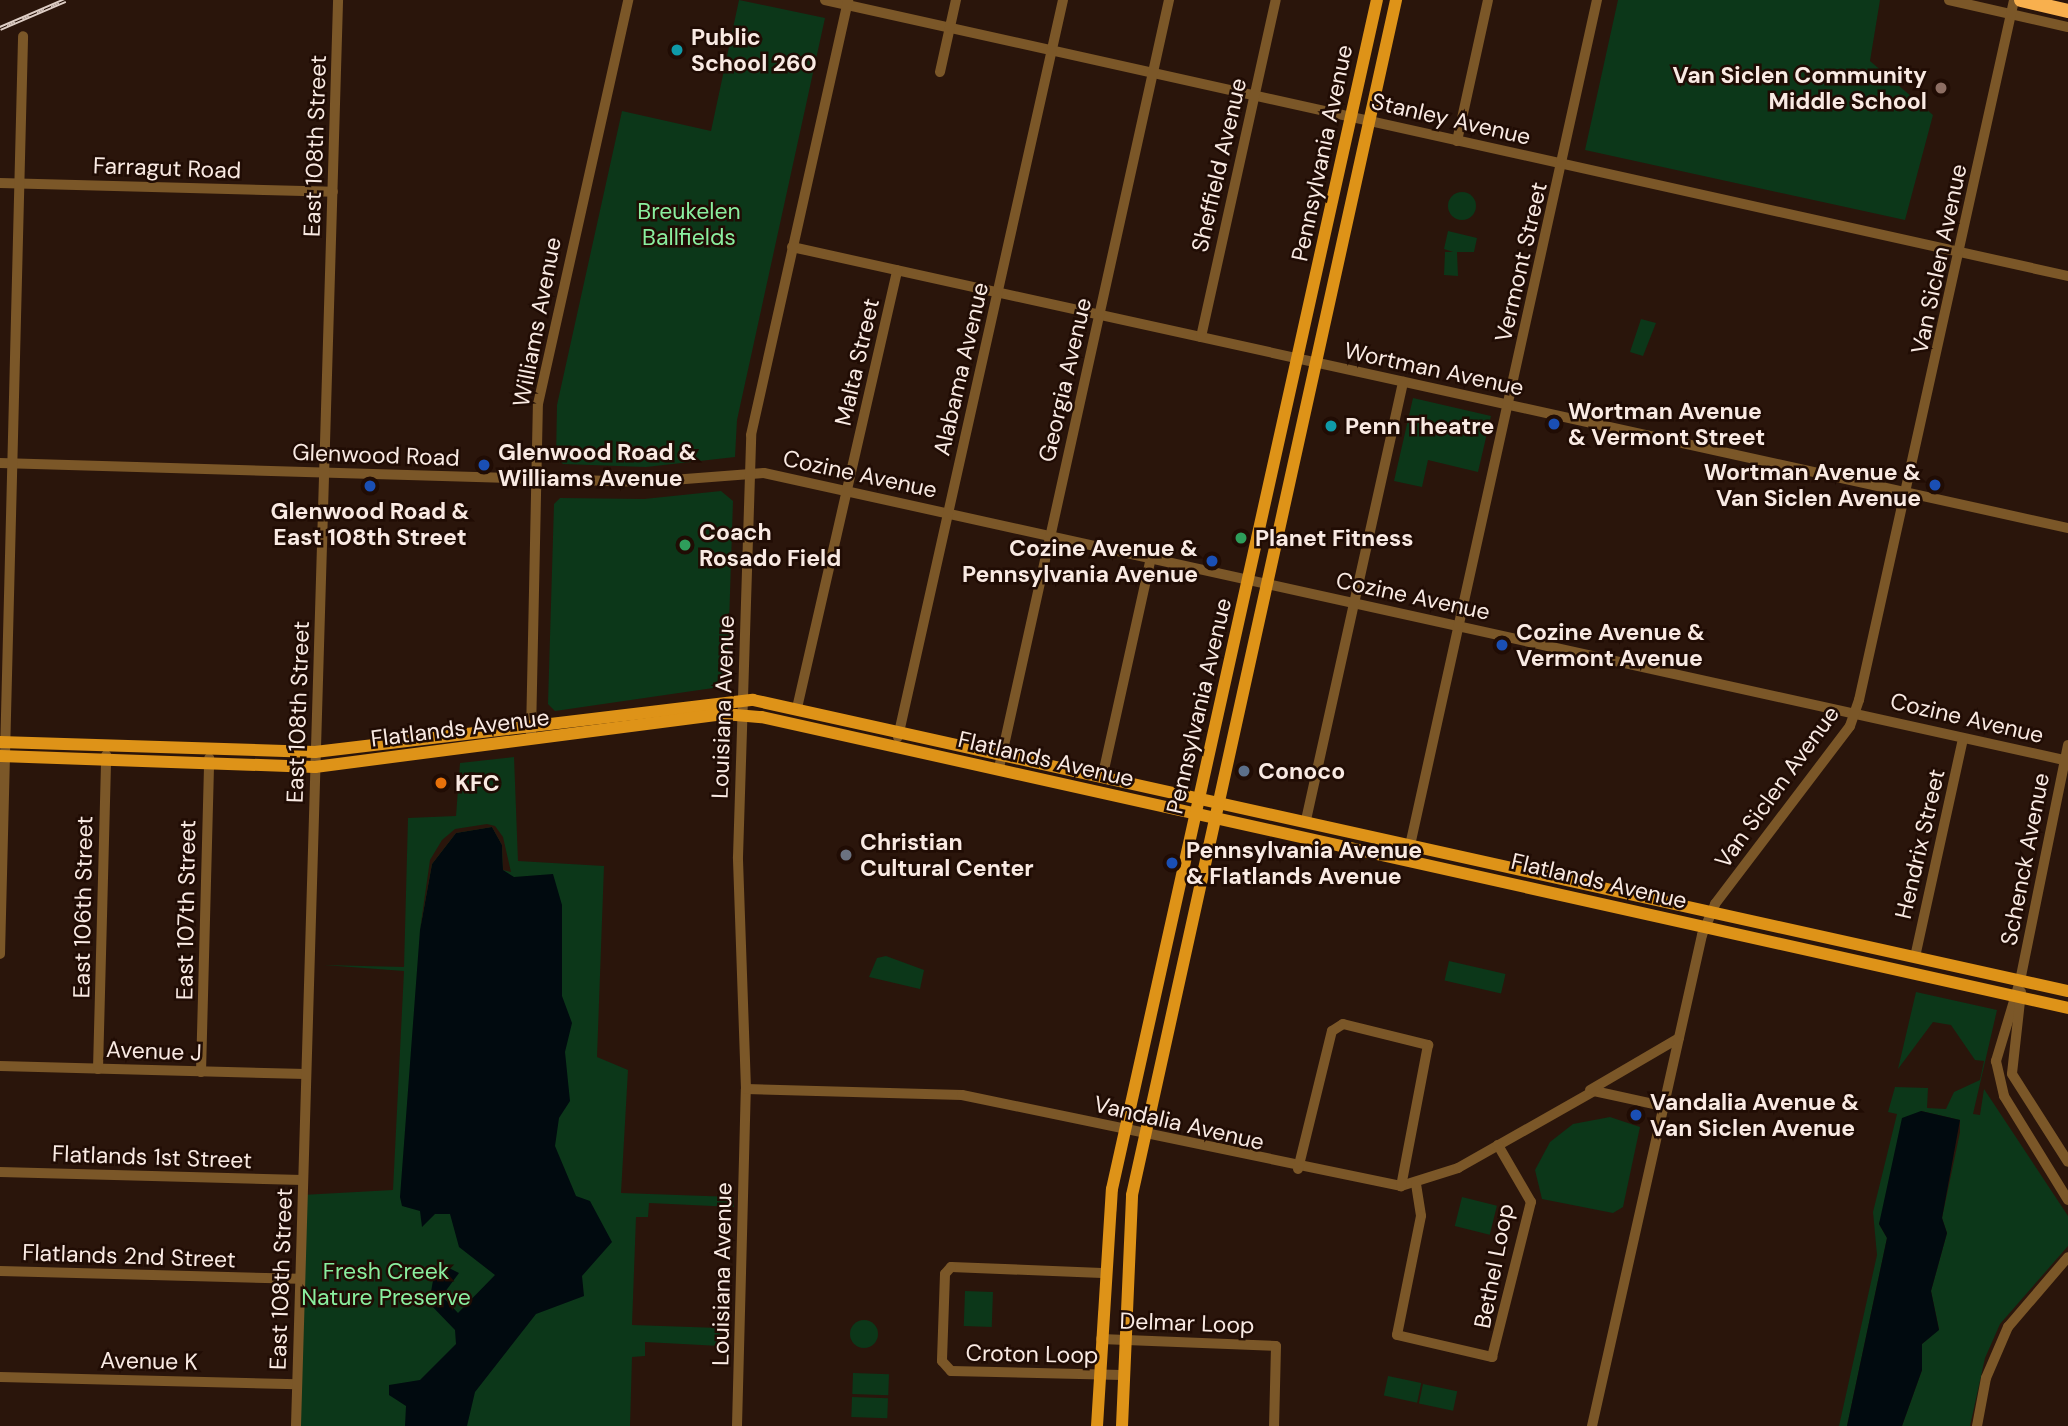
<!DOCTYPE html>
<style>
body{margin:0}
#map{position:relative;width:2068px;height:1426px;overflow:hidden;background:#2a150b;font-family:"DM Sans",sans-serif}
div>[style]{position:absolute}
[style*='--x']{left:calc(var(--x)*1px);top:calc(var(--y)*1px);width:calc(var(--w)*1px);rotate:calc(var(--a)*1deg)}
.green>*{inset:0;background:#0c3719;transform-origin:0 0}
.round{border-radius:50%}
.water>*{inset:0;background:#010a0f}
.pier>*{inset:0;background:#2a150b}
.minor>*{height:10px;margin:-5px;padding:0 5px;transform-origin:5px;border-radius:5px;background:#7b5728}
.major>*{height:12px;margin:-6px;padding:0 6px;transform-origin:6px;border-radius:6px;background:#de9318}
.highway>*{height:14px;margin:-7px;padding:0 7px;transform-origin:7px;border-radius:7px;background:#f8b04e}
.rail>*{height:5px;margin-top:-2.5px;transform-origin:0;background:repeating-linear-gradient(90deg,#200c04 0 8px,#decec6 0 16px);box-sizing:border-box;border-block:2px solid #decec6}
.dots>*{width:19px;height:19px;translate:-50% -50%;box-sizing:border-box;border:4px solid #200c04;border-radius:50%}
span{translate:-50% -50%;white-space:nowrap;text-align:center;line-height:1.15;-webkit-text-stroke:5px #200c04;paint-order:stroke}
.poi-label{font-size:23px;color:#f9eae3;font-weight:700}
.left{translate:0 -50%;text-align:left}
.right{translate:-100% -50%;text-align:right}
.street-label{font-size:23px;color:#f9eae3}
.park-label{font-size:23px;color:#8aef9f}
</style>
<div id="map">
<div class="green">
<i style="clip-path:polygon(739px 0,825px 18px,737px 420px,735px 457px,646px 467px,563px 464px,556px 458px,557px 405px,622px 111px,711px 131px)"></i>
<i style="clip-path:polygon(1618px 0,1880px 0,1870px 61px,1933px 115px,1905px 220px,1585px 150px)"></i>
<i class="round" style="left:1448px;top:192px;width:28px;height:28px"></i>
<i style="clip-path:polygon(1448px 231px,1477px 238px,1474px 252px,1457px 252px,1458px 276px,1444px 275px,1445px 252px,1453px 252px,1444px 249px)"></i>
<i style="clip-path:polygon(1641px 319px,1656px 323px,1643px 356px,1630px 352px)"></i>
<i style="clip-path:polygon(1413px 398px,1491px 416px,1478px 472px,1428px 460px,1422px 487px,1394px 481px)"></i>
<i style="clip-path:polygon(721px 491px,733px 501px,727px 686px,555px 711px,548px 704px,554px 504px,560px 498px,644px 499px)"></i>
<i style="clip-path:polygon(514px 757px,518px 861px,604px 866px,597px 1057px,628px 1070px,621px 1193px,734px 1197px,734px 1207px,649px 1203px,648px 1217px,636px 1217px,632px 1325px,720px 1328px,720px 1346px,645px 1342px,645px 1356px,632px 1357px,630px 1426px,461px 1426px,470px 1389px,528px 1311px,575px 1292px,573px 1273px,599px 1247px,603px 1228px,568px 1190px,551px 1147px,557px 905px,540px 882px,515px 881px,500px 870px,494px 835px,469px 833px,453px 841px,437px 866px,414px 1200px,452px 1211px,475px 1257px,500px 1270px,462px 1323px,460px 1346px,431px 1380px,408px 1385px,403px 1397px,420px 1408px,416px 1426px,296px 1426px,302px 1195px,393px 1190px,404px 971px,324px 965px,404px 967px,408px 818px,456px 816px,460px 763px)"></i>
<i style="clip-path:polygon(886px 956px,924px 970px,920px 989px,869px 977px,877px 958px)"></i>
<i style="left:1449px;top:961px;width:58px;height:20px;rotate:13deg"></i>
<i style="clip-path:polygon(1916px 992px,1997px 1010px,1973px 1114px,1980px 1115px,1984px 1089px,2068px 1216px,2068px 1246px,2000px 1324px,1985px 1358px,1970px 1426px,1902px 1426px,1922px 1370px,1922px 1344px,1939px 1329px,1931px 1291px,1947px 1233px,1942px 1218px,1960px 1132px,1960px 1120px,1921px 1111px,1879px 1224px,1887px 1238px,1847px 1426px,1839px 1426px,1877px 1255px,1873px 1212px,1897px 1114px,1888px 1112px,1895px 1087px,1928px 1088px,1927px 1108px,1946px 1109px,1954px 1092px,1980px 1080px,1984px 1061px,1975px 1060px,1951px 1025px,1933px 1022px,1898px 1069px)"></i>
<i style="clip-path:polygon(1610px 1117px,1640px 1127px,1623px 1207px,1613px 1213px,1542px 1199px,1535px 1170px,1550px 1142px,1573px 1124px)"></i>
<i style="left:1462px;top:1197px;width:36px;height:30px;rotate:14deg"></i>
<i style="left:965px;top:1291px;width:28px;height:35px;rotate:2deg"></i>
<i class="round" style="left:850px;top:1320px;width:28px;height:28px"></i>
<i style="left:853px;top:1373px;width:36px;height:21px;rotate:2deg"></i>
<i style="left:1388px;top:1376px;width:34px;height:20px;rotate:12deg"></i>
<i style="left:1423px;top:1384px;width:35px;height:20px;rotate:12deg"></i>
<i style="left:852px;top:1397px;width:36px;height:20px;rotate:2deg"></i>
</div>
<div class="water">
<i style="clip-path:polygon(492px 827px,502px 845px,503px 870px,514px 877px,553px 874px,562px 905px,562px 996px,572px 1023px,565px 1052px,570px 1101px,559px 1118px,555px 1146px,576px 1196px,590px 1201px,612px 1242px,582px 1276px,584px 1296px,536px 1314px,475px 1392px,467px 1426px,405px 1426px,406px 1406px,389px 1395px,389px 1385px,420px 1380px,456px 1344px,455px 1330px,429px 1303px,434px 1275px,445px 1266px,459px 1273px,442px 1296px,458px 1313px,495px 1275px,459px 1247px,450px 1214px,435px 1214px,422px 1227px,420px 1211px,402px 1206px,400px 1197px,420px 930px,432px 864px,456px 833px)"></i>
<i style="clip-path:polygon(1921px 1111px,1960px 1120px,1942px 1218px,1947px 1233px,1931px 1291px,1939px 1330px,1922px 1344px,1922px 1370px,1902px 1426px,1847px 1426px,1887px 1238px,1879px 1224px,1902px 1118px)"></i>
</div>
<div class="pier">
<i style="clip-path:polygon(487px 824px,495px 826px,503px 837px,511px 872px,503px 870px,502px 845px,492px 827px,456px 833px,432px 864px,420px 930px,430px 860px,442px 840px,455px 829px)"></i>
</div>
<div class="minor">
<i style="--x:825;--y:0;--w:1273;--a:12.52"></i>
<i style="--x:1949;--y:0;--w:122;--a:12.8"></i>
<i style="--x:940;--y:72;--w:74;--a:-77.5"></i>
<i style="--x:1457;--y:141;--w:144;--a:-77.6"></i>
<i style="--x:0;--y:183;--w:333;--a:1.5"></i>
<i style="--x:792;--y:247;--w:1307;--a:12.42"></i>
<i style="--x:1201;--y:337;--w:345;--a:-77.5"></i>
<i style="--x:0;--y:463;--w:646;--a:1.68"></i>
<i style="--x:646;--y:482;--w:118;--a:-4.4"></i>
<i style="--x:764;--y:473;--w:1335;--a:12.45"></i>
<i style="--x:797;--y:708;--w:449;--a:-77.1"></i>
<i style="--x:531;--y:734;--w:330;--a:-88.8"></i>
<i style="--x:538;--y:404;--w:414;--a:-77.4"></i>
<i style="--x:898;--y:737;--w:755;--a:-77.38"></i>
<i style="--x:2068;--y:745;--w:241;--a:101.5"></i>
<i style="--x:2020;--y:981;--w:84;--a:106.7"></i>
<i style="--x:1996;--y:1061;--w:36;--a:77"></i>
<i style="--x:2004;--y:1096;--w:122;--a:58.4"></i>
<i style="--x:999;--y:768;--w:787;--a:-77.52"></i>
<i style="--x:1103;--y:774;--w:221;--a:-77.5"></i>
<i style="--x:1306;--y:820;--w:449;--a:-77.5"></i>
<i style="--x:1407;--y:859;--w:880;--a:-77.53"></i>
<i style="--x:0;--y:954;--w:918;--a:-88.56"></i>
<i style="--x:1915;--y:957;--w:223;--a:-77.6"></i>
<i style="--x:2021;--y:992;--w:82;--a:96.3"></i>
<i style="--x:2012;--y:1074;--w:104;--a:57.5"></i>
<i style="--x:0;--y:1066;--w:306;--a:1.5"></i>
<i style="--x:98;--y:1069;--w:314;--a:-88.5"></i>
<i style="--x:201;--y:1072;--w:314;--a:-88.5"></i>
<i style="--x:746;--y:1089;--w:216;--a:1.6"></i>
<i style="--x:962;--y:1095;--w:448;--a:11.7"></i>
<i style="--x:1401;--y:1186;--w:60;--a:-17.5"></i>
<i style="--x:1458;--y:1168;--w:156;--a:-29.5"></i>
<i style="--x:1594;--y:1091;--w:71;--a:12.3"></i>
<i style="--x:1590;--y:1090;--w:103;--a:-30.3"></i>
<i style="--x:1298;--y:1169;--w:142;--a:-76.2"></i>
<i style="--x:1332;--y:1031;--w:13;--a:-32"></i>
<i style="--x:1343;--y:1024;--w:88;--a:13.9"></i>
<i style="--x:1428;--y:1045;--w:144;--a:100.8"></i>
<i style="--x:0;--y:1172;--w:303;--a:1.5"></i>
<i style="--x:1416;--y:1184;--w:32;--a:81"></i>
<i style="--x:1421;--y:1216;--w:121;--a:101.4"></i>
<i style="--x:1397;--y:1335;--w:98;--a:13"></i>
<i style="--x:1492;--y:1357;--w:160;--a:-75.9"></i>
<i style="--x:1531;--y:1202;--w:66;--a:-120.1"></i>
<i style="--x:0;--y:1271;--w:299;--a:1.5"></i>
<i style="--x:1102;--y:1273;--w:151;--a:-177.7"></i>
<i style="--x:951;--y:1267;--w:9;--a:131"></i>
<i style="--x:945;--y:1274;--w:87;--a:92"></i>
<i style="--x:942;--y:1361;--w:13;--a:48"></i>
<i style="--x:951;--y:1371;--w:171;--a:1.3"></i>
<i style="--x:1101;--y:1339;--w:175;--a:2.3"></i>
<i style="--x:1276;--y:1346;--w:80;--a:91.4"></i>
<i style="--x:0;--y:1377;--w:297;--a:1.4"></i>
<i style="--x:296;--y:1426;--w:1427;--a:-88.31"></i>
<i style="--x:737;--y:1426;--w:337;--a:-88.5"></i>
<i style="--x:746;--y:1089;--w:232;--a:-92"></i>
<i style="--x:738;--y:857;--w:422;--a:-88.2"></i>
<i style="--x:751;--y:435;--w:446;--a:-77.4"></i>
<i style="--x:1592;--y:1426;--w:503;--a:-77.37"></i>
<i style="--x:1702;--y:935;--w:34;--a:-67"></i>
<i style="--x:1715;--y:904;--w:223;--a:-52.8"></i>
<i style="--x:1850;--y:726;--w:28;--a:-71"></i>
<i style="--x:1859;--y:700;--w:717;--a:-77.51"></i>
<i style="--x:1977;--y:1426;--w:49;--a:-79.4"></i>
<i style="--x:1986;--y:1378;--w:56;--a:-66.7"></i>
<i style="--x:2008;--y:1327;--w:92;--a:-49.4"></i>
</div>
<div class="major">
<i style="--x:0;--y:742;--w:315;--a:1.8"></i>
<i style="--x:315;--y:752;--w:441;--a:-6.8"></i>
<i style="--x:753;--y:700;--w:1347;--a:12.48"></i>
<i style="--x:0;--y:756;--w:315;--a:2"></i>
<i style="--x:315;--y:767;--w:412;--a:-7.4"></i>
<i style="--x:724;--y:714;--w:38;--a:5"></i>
<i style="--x:762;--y:717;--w:1338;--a:12.56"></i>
<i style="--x:1097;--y:1426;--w:237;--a:-86.4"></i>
<i style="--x:1112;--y:1189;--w:1218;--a:-77.44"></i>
<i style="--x:1122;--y:1426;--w:231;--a:-87.5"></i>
<i style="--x:1132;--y:1195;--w:1224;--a:-77.54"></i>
</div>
<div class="highway">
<i style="--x:2021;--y:0;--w:48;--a:13.2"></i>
</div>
<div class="rail">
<i style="--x:0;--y:28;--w:71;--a:-23.3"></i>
</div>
<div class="dots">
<i style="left:677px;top:50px;background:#0f9aa8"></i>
<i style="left:1941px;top:88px;background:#8d6e63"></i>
<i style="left:1554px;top:424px;background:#1a4fb4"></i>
<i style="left:1331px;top:426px;background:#0f9aa8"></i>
<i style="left:484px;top:465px;background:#1a4fb4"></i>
<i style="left:1935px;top:485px;background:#1a4fb4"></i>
<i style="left:370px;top:486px;background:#1a4fb4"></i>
<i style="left:1241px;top:538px;background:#2e9e5b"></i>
<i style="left:685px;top:545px;background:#2e9e5b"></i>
<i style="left:1212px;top:561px;background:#1a4fb4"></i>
<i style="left:1502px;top:645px;background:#1a4fb4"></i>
<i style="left:1244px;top:771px;background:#5c6f8a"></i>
<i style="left:441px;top:783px;background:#e8710a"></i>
<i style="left:846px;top:855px;background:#6b7280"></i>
<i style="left:1172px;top:863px;background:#1a4fb4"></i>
<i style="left:1636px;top:1115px;background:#1a4fb4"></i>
</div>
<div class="poi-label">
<span class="left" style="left:691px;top:50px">Public<br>School 260</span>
<span class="right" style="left:1927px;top:88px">Van Siclen Community<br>Middle School</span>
<span class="left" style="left:1568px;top:424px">Wortman Avenue<br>&amp; Vermont Street</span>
<span class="left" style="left:1345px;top:426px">Penn Theatre</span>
<span class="left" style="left:498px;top:465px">Glenwood Road &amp;<br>Williams Avenue</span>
<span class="right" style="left:1921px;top:485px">Wortman Avenue &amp;<br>Van Siclen Avenue</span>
<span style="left:370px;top:524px">Glenwood Road &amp;<br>East 108th Street</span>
<span class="left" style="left:699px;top:545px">Coach<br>Rosado Field</span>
<span class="left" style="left:1255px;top:538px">Planet Fitness</span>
<span class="right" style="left:1198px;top:561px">Cozine Avenue &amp;<br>Pennsylvania Avenue</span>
<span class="left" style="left:1516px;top:645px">Cozine Avenue &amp;<br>Vermont Avenue</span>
<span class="left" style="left:1258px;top:771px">Conoco</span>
<span class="left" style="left:455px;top:783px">KFC</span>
<span class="left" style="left:860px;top:855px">Christian<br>Cultural Center</span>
<span class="left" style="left:1186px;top:863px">Pennsylvania Avenue<br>&amp; Flatlands Avenue</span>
<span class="left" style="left:1650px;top:1115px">Vandalia Avenue &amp;<br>Van Siclen Avenue</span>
</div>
<div class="street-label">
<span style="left:1451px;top:119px;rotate:13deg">Stanley Avenue</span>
<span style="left:315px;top:146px;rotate:-88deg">East 108th Street</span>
<span style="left:1322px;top:153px;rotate:-78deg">Pennsylvania Avenue</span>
<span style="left:1219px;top:165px;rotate:-77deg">Sheffield Avenue</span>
<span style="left:167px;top:168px;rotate:2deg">Farragut Road</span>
<span style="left:1939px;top:259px;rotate:-78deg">Van Siclen Avenue</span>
<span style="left:1521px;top:262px;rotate:-77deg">Vermont Street</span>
<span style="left:537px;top:322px;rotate:-79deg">Williams Avenue</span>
<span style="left:857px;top:362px;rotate:-77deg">Malta Street</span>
<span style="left:961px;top:369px;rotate:-77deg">Alabama Avenue</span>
<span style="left:1434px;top:369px;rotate:12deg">Wortman Avenue</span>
<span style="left:1065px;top:380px;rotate:-77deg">Georgia Avenue</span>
<span style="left:376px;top:455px;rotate:2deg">Glenwood Road</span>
<span style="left:860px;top:474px;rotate:12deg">Cozine Avenue</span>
<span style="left:1413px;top:596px;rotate:12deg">Cozine Avenue</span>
<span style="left:1199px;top:706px;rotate:-77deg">Pennsylvania Avenue</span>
<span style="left:723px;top:707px;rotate:-88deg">Louisiana Avenue</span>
<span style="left:298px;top:712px;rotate:-88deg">East 108th Street</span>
<span style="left:1967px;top:718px;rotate:13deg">Cozine Avenue</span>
<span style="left:460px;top:728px;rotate:-7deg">Flatlands Avenue</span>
<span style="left:1046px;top:759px;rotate:13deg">Flatlands Avenue</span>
<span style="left:1777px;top:787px;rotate:-54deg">Van Siclen Avenue</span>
<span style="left:1920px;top:844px;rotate:-77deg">Hendrix Street</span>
<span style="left:2025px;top:859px;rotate:-79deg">Schenck Avenue</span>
<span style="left:1599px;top:881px;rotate:13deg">Flatlands Avenue</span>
<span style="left:83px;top:907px;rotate:-89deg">East 106th Street</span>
<span style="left:186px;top:910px;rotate:-89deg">East 107th Street</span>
<span style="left:154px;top:1051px;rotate:2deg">Avenue J</span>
<span style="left:1179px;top:1123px;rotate:13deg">Vandalia Avenue</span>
<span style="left:152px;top:1157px;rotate:2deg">Flatlands 1st Street</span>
<span style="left:129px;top:1256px;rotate:2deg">Flatlands 2nd Street</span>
<span style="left:1494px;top:1266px;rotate:-79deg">Bethel Loop</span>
<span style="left:722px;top:1274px;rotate:-89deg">Louisiana Avenue</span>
<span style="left:281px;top:1279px;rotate:-88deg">East 108th Street</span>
<span style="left:1187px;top:1323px;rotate:2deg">Delmar Loop</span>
<span style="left:1032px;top:1354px;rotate:1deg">Croton Loop</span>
<span style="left:149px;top:1361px;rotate:1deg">Avenue K</span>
</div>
<div class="park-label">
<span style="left:689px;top:224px">Breukelen<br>Ballfields</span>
<span style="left:386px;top:1284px">Fresh Creek<br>Nature Preserve</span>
</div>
</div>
